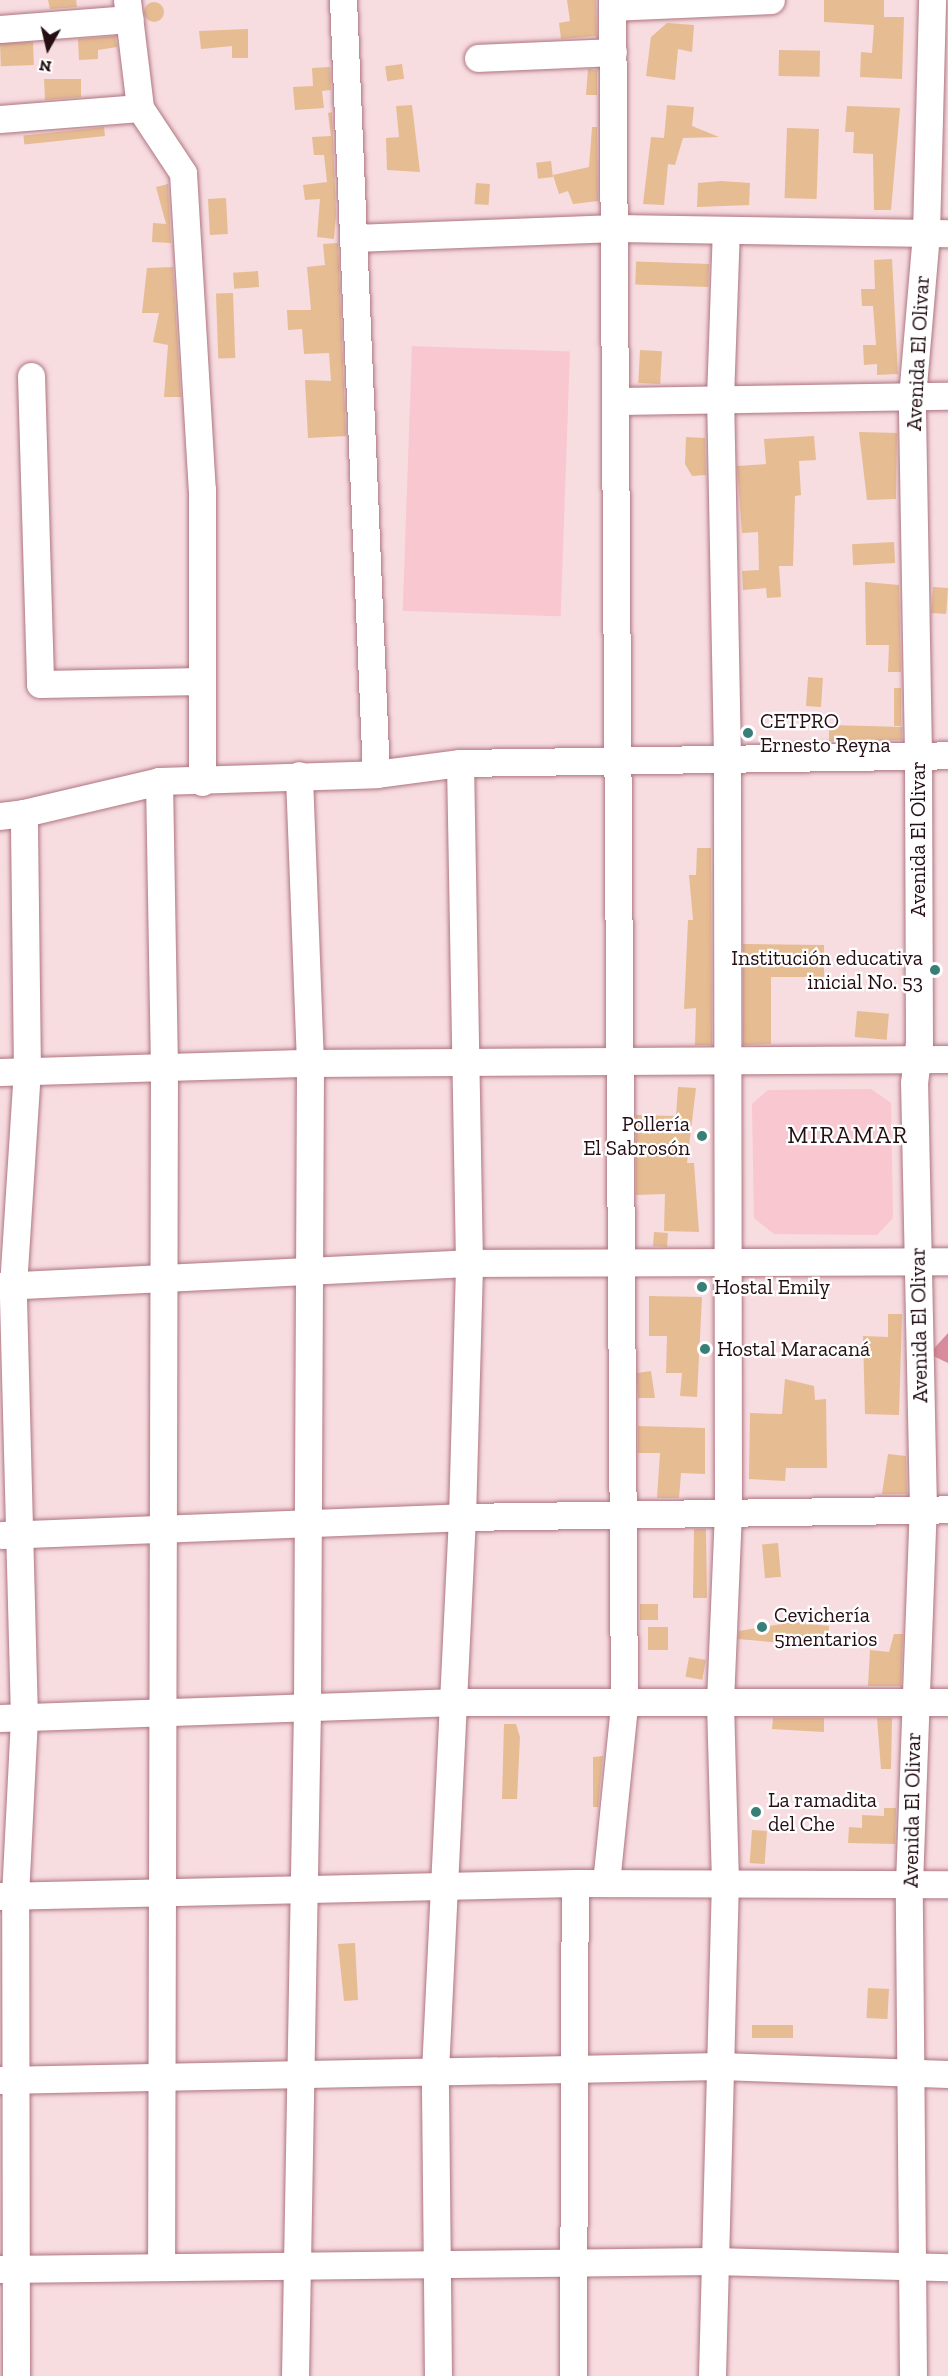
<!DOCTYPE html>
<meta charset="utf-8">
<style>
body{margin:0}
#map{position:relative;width:948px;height:2376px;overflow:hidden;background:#f7dce0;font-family:"Zilla Slab",serif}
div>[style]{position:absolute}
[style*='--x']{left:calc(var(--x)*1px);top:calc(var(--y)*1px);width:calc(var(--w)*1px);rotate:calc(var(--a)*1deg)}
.green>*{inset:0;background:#f8c7d0;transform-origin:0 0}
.forest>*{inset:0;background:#d88c9b}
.building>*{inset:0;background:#e6bc92;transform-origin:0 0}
.round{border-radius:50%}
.roads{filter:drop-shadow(0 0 2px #af7580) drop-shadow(0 0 2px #af7580)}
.minor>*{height:27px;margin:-13.5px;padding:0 13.5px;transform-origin:13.5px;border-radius:13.5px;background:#fff}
.dots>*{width:16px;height:16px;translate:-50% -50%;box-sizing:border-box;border:3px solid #fff;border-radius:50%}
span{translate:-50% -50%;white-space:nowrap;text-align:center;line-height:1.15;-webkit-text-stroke:4.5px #fff;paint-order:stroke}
.street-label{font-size:21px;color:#250f14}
.poi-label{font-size:21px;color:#250f14}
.left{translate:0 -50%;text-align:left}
.right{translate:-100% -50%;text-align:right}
.quarter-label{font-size:24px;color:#250f14;letter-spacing:1.5px}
.north{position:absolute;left:18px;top:18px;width:60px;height:60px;-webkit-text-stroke:4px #fff;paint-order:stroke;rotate:188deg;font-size:16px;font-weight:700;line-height:24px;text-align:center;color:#250f14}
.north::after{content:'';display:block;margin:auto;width:21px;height:27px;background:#250f14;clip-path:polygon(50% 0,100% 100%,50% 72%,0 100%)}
</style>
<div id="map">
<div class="green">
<i style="left:412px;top:346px;width:158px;height:265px;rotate:2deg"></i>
<i style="clip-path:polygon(871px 1089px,891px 1103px,893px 1218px,877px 1235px,774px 1234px,754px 1218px,752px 1104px,768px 1090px)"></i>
</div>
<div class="forest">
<i style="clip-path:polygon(948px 1333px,948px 1363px,929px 1354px)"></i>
</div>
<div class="building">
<i style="clip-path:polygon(48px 0,76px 0,77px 7px,50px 9px)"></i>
<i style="clip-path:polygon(567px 0,596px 0,597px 36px,561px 39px,559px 23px,570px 21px)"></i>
<i style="clip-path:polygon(824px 0,884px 0,884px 17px,904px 17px,902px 79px,860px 77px,861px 52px,872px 53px,874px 25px,824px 22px)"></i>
<i class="round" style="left:144px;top:2px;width:20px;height:20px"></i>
<i style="clip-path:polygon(667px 23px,694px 25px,692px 52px,678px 49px,675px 80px,646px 76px,651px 37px)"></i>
<i style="clip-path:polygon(248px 29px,248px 58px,232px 58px,232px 46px,201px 49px,199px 31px)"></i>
<i style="clip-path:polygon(115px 36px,117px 47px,98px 50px,98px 59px,79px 60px,78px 39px)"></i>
<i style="left:33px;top:42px;width:23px;height:33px;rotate:88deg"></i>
<i style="left:779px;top:50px;width:41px;height:26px;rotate:1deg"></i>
<i style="left:402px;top:64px;width:15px;height:17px;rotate:82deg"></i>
<i style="clip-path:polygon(330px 67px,331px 90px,322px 91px,324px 108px,295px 110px,293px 87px,313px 86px,312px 68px)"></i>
<i style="clip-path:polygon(588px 69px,597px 70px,597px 95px,586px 95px)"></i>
<i style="clip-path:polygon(44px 79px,81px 79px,81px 97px,45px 100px)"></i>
<i style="clip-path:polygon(412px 105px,420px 172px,387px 170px,386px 138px,399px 137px,396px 106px)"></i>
<i style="clip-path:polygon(667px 105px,694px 107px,692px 126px,719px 137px,683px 138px,675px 165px,668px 164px,664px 205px,643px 204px,651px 137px,664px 138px)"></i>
<i style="clip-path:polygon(847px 106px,900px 108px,891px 210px,874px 210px,873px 154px,853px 153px,854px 132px,845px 132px)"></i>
<i style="clip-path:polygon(332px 112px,336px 214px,334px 239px,317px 237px,320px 199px,305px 200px,303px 185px,327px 182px,324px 155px,314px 155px,312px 137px,331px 136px,328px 113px)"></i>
<i style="left:104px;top:127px;width:9px;height:81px;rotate:84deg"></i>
<i style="clip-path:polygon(592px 127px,597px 127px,598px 201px,573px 204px,568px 191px,559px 194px,553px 175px,589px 167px)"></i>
<i style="left:787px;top:128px;width:32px;height:70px;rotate:2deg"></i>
<i style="left:551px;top:161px;width:16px;height:15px;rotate:83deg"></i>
<i style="clip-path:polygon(721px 181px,750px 183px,749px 205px,697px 207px,698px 183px)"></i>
<i style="left:476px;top:183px;width:14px;height:21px;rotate:4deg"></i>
<i style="clip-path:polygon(168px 184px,171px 243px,152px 242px,153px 223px,166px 224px,156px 187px)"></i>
<i style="left:226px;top:198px;width:36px;height:18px;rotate:87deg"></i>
<i style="clip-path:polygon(338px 243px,346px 436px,308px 438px,305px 380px,331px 381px,329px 353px,304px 354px,302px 329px,288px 330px,287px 310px,311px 310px,307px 267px,325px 265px,323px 244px)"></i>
<i style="clip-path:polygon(892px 259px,898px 374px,877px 375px,877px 364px,864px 365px,863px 345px,876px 345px,873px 306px,862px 306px,861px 289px,875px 289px,874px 260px)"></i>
<i style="left:709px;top:264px;width:23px;height:73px;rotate:92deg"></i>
<i style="clip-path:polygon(173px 267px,181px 397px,164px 397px,168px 345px,153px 342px,159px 313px,142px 313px,147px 268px)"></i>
<i style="left:258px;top:271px;width:16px;height:25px;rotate:86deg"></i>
<i style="left:233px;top:293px;width:65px;height:17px;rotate:88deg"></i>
<i style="left:640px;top:350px;width:22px;height:33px;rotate:3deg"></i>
<i style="clip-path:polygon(859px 432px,897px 433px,896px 499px,867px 500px)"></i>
<i style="clip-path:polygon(814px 436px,816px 460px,799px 461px,801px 495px,795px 496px,793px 566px,779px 566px,781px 597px,767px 598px,766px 588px,743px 590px,742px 571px,759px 570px,758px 532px,742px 533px,737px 466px,766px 464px,764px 439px)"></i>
<i style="clip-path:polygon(686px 437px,705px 438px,706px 475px,692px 476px,685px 464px)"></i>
<i style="left:894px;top:542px;width:21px;height:42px;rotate:87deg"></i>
<i style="clip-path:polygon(865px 582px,899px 585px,901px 672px,888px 672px,889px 645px,866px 645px)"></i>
<i style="left:933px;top:587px;width:15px;height:26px;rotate:4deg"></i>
<i style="left:808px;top:677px;width:15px;height:29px;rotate:4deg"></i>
<i style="left:894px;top:688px;width:7px;height:38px"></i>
<i style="clip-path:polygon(829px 725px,902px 727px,902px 740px,829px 741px)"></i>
<i style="clip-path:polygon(697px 848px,711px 848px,712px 1045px,695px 1045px,696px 1008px,684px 1009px,688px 920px,693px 920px,689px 875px,696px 875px)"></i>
<i style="clip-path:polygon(743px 944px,824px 945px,824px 977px,771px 977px,771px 1044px,743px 1045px)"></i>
<i style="left:857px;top:1011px;width:32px;height:26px;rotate:5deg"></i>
<i style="clip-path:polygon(678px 1087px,696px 1088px,687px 1163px,694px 1163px,699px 1232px,664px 1231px,665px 1194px,636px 1195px,636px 1115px,676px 1116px)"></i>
<i style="left:654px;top:1232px;width:14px;height:14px;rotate:4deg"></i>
<i style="clip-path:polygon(649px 1296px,702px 1297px,697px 1397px,680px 1396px,682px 1373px,666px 1373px,667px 1336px,649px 1336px)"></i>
<i style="clip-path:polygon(888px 1314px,902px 1314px,899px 1415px,865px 1414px,863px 1336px,888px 1337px)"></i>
<i style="clip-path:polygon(651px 1371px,655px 1398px,638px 1398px,637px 1373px)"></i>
<i style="clip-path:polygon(785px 1379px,814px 1386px,815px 1400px,826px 1399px,827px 1468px,786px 1468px,785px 1481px,749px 1479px,750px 1413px,782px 1414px)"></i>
<i style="clip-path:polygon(638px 1426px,705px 1428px,705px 1474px,681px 1473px,679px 1498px,657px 1498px,660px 1453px,638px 1453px)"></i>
<i style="clip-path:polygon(888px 1454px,906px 1456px,907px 1494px,882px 1494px)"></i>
<i style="clip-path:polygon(694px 1529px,706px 1529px,707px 1598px,693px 1598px)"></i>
<i style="left:778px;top:1543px;width:34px;height:16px;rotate:85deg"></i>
<i style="left:640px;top:1604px;width:18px;height:16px"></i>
<i style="clip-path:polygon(793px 1622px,829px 1626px,828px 1647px,738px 1639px,739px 1631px)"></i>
<i style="left:648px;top:1627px;width:20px;height:23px"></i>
<i style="clip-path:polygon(894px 1634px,903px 1634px,901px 1686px,868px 1686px,870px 1650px,889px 1652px)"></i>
<i style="left:689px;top:1657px;width:17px;height:20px;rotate:10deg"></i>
<i style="clip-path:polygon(773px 1718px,824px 1718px,824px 1732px,772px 1729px)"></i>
<i style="clip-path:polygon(877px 1718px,892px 1718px,891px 1769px,881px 1769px)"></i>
<i style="clip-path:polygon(504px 1724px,516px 1724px,520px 1737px,517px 1799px,502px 1799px)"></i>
<i style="clip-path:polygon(603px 1756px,598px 1807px,593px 1807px,593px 1757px)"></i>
<i style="clip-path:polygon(884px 1808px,896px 1808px,895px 1844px,848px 1843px,849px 1827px,862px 1828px,862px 1815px,884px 1816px)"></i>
<i style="left:752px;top:1830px;width:15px;height:33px;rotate:4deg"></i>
<i style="clip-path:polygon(355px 1943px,358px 2000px,344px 2001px,338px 1944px)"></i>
<i style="left:868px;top:1988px;width:21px;height:30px;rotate:3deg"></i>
<i style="left:793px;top:2025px;width:13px;height:41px;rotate:90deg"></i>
</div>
<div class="roads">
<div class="minor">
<i style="--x:127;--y:0;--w:109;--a:83.1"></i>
<i style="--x:140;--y:108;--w:78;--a:56.5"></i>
<i style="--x:183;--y:173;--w:317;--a:86.6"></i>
<i style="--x:202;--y:489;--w:293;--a:90"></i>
<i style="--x:343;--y:0;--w:775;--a:87.56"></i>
<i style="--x:612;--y:7;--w:159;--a:-2.5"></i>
<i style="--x:0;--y:29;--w:130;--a:-4.4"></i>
<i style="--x:478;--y:58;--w:135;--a:-2.5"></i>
<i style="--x:0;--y:119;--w:140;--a:-4.5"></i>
<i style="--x:354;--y:238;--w:262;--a:-2.2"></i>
<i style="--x:616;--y:228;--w:332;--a:0.9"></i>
<i style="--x:31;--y:376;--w:308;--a:88.3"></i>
<i style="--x:40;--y:684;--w:162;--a:-1.1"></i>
<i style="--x:617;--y:401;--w:331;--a:-0.9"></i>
<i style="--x:159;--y:781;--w:287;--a:89"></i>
<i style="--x:164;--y:1068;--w:1196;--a:90.14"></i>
<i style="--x:0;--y:816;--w:24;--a:-7"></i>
<i style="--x:0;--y:1072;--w:310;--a:-1.7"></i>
<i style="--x:310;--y:1063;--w:638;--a:-0.36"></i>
<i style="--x:0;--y:1286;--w:470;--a:-2.8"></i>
<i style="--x:469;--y:1263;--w:479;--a:-0.2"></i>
<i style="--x:2;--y:1535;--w:460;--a:-2.2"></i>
<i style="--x:462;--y:1517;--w:486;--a:-0.9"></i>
<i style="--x:0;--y:1718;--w:450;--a:-2"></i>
<i style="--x:450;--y:1702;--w:498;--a:0"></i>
<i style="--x:606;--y:1883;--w:179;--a:-84.2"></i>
<i style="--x:624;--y:1705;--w:1705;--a:-90.4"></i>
<i style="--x:0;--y:1896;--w:575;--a:-1.3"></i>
<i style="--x:575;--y:1883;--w:373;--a:0.2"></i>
<i style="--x:0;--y:2080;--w:720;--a:-1.11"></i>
<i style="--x:720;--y:2066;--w:228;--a:2"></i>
<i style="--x:0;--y:2269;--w:713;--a:-0.64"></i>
<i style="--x:713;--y:2261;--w:235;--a:1.5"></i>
<i style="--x:16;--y:2376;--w:480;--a:-90.1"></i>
<i style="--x:15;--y:1896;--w:178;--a:-87.1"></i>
<i style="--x:24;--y:1718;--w:432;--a:-91.5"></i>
<i style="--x:13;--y:1286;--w:214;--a:-86.3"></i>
<i style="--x:27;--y:1072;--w:259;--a:-90.7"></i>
<i style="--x:24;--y:813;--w:139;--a:-13.3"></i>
<i style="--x:159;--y:781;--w:217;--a:-1.8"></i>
<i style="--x:376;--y:774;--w:85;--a:-7.5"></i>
<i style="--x:460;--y:763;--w:488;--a:-0.9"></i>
<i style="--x:295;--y:2376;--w:670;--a:-88.97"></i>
<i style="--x:307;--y:1706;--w:643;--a:-89.73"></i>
<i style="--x:310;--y:1063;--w:288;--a:-92.2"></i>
<i style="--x:438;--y:2376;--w:305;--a:-90.6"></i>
<i style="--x:435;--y:2071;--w:555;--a:-87.21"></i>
<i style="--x:462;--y:1517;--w:254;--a:-88.4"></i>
<i style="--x:469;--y:1263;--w:500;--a:-91.03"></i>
<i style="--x:573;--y:2376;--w:493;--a:-89.8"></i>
<i style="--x:712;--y:2376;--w:494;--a:-88.5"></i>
<i style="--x:725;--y:1882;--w:180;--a:-91.6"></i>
<i style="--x:720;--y:1702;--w:189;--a:-87.6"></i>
<i style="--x:728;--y:1513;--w:756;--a:-90.08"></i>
<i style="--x:727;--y:757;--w:358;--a:-91.1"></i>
<i style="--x:720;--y:399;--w:169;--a:-88"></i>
<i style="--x:913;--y:2376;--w:492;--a:-90.5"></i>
<i style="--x:909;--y:1884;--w:375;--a:-87.9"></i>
<i style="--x:923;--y:1509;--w:426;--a:-91.2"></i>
<i style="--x:914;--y:1083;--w:38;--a:-83"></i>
<i style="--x:919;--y:1045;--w:290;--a:-90.2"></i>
<i style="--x:918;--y:755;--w:358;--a:-91"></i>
<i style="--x:912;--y:397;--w:165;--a:-85.1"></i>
<i style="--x:926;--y:233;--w:233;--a:-88.5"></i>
</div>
</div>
<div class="dots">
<i style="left:748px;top:733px;background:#387f78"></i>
<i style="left:935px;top:970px;background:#387f78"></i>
<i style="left:702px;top:1136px;background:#387f78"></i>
<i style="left:702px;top:1287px;background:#387f78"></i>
<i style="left:705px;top:1349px;background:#387f78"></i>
<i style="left:762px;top:1627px;background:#387f78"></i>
<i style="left:756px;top:1812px;background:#387f78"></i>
</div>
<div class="street-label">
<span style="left:918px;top:353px;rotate:-87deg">Avenida El Olivar</span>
<span style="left:918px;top:839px;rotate:-90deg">Avenida El Olivar</span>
<span style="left:919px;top:1325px;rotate:-91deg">Avenida El Olivar</span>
<span style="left:912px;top:1810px;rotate:-89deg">Avenida El Olivar</span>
</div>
<div class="poi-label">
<span class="left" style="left:760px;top:733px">CETPRO<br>Ernesto Reyna</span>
<span class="right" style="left:923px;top:970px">Institución educativa<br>inicial No. 53</span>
<span class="right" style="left:690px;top:1136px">Pollería<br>El Sabrosón</span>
<span class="left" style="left:714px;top:1287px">Hostal Emily</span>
<span class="left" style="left:717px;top:1349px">Hostal Maracaná</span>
<span class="left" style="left:774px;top:1627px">Cevichería<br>5mentarios</span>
<span class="left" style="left:768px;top:1812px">La ramadita<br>del Che</span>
</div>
<div class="quarter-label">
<span style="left:848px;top:1135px">MIRAMAR</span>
</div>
<div class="north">N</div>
</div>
